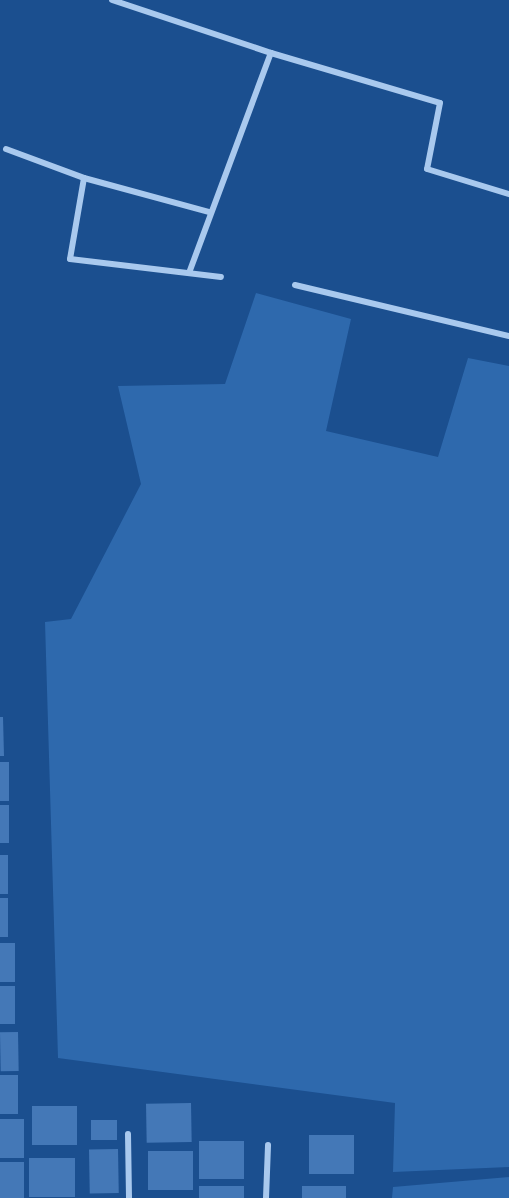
<!DOCTYPE html>
<style>
body{margin:0}
#map{position:relative;width:509px;height:1198px;overflow:hidden;background:#1b4f8f;font-family:"Sofia Sans Condensed",sans-serif}
div>[style]{position:absolute}
[style*='--x']{left:calc(var(--x)*1px);top:calc(var(--y)*1px);width:calc(var(--w)*1px);rotate:calc(var(--a)*1deg)}
.green>*{inset:0;background:#2e69ad}
.building>*{inset:0;background:#4478b7;transform-origin:0 0}
.minor>*{height:6px;margin:-3px;padding:0 3px;transform-origin:3px;border-radius:3px;background:#a9c9ee}
span{translate:-50% -50%;white-space:nowrap;text-align:center;line-height:1.15;-webkit-text-stroke:6px #1b4f8f;paint-order:stroke}
</style>
<div id="map">
<div class="green">
<i style="clip-path:polygon(256px 293px,351px 319px,326px 431px,438px 457px,468px 358px,509px 366px,509px 1167px,393px 1172px,395px 1103px,58px 1058px,45px 622px,71px 619px,141px 484px,118px 386px,225px 384px)"></i>
<i style="clip-path:polygon(509px 1177px,509px 1198px,392px 1198px,393px 1187px)"></i>
</div>
<div class="building">
<i style="clip-path:polygon(0 717px,3px 717px,4px 756px,0 756px)"></i>
<i style="left:0;top:762px;width:9px;height:39px"></i>
<i style="left:0;top:805px;width:9px;height:38px"></i>
<i style="left:8px;top:855px;width:39px;height:8px;rotate:90deg"></i>
<i style="left:0;top:898px;width:8px;height:39px"></i>
<i style="left:0;top:943px;width:15px;height:39px"></i>
<i style="left:0;top:986px;width:15px;height:38px"></i>
<i style="left:18px;top:1032px;width:39px;height:18px;rotate:89deg"></i>
<i style="left:0;top:1075px;width:18px;height:39px"></i>
<i style="left:191px;top:1103px;width:39px;height:45px;rotate:89deg"></i>
<i style="left:32px;top:1106px;width:45px;height:39px"></i>
<i style="left:24px;top:1119px;width:39px;height:24px;rotate:90deg"></i>
<i style="left:91px;top:1120px;width:26px;height:20px"></i>
<i style="left:354px;top:1135px;width:39px;height:45px;rotate:90deg"></i>
<i style="left:244px;top:1141px;width:38px;height:45px;rotate:90deg"></i>
<i style="left:118px;top:1149px;width:44px;height:29px;rotate:89deg"></i>
<i style="left:148px;top:1151px;width:45px;height:39px"></i>
<i style="left:75px;top:1158px;width:39px;height:46px;rotate:90deg"></i>
<i style="left:0;top:1162px;width:24px;height:36px"></i>
<i style="left:244px;top:1186px;width:12px;height:45px;rotate:90deg"></i>
<i style="left:302px;top:1186px;width:44px;height:12px"></i>
</div>
<div class="minor">
<i style="--x:112;--y:0;--w:168;--a:18.4"></i>
<i style="--x:271;--y:53;--w:176;--a:16.5"></i>
<i style="--x:440;--y:103;--w:67;--a:101.1"></i>
<i style="--x:427;--y:169;--w:86;--a:17"></i>
<i style="--x:6;--y:149;--w:83;--a:20.4"></i>
<i style="--x:84;--y:178;--w:130;--a:15.2"></i>
<i style="--x:84;--y:178;--w:82;--a:99.8"></i>
<i style="--x:70;--y:259;--w:152;--a:6.8"></i>
<i style="--x:189;--y:273;--w:235;--a:-69.6"></i>
<i style="--x:295;--y:285;--w:220;--a:13.4"></i>
<i style="--x:128;--y:1134;--w:64;--a:89.1"></i>
<i style="--x:266;--y:1198;--w:53;--a:-87.8"></i>
</div>
</div>
